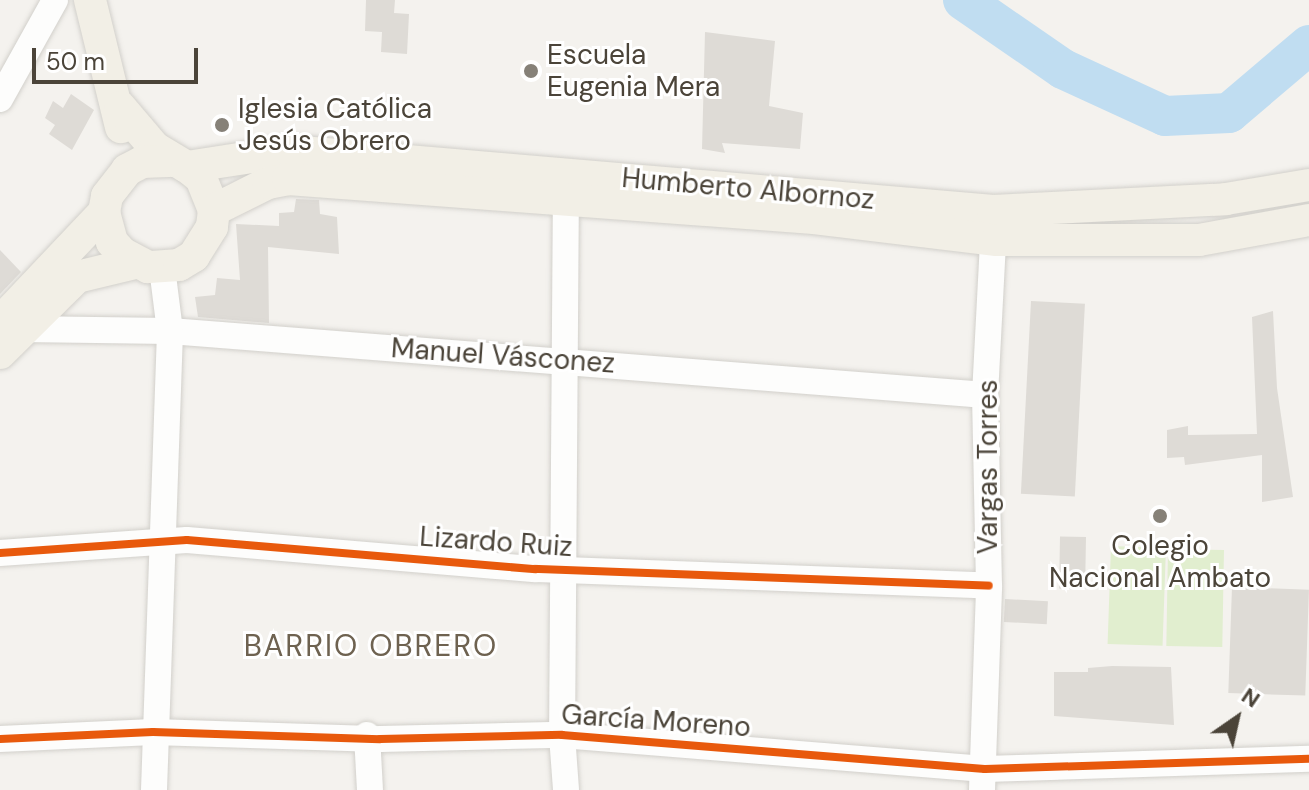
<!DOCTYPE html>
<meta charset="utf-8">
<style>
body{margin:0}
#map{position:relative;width:1309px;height:790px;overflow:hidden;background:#f4f2ee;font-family:"DM Sans",sans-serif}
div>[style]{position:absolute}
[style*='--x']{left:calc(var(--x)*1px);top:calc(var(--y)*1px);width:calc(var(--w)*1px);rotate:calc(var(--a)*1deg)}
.green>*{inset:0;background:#e1eecf;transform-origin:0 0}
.river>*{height:40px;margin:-20px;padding:0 20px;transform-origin:20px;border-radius:20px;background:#c0ddf1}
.building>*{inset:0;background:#dedbd6;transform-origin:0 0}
.roads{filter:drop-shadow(0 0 2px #d2d0cb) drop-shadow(0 0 2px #d2d0cb)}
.minor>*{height:26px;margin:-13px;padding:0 13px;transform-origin:13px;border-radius:13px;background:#fdfdfc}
.major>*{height:32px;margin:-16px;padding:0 16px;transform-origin:16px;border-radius:16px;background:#f2efe6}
.cycleway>*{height:8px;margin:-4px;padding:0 4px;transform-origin:4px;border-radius:4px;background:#e8590c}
.dots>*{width:22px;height:22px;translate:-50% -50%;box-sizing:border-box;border:4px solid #fff;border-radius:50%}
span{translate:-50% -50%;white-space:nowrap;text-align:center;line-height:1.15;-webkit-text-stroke:6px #fff;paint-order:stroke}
.poi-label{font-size:28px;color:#4b4439}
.left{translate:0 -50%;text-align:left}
.street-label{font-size:28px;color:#4b4439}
.neighbourhood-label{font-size:30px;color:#6e6250;letter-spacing:2px}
.north{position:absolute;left:1197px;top:678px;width:80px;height:80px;-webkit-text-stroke:6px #fff;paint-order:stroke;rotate:34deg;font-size:22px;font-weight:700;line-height:32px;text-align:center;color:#4b4439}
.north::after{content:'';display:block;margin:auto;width:28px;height:36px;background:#4b4439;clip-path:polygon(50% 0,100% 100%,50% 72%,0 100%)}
.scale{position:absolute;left:32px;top:48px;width:166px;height:36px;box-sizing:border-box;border:4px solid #4b4439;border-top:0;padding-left:10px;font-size:24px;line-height:28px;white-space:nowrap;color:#4b4439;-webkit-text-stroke:6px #fff;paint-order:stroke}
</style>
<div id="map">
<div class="green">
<i style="left:1111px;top:546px;width:55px;height:98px;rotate:2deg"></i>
<i style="left:1168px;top:549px;width:56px;height:97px;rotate:1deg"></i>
</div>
<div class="river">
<i style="--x:963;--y:0;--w:121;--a:34.6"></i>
<i style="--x:1063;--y:69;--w:112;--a:24.7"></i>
<i style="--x:1165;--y:116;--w:64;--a:-2.7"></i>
<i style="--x:1229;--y:113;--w:105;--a:-40.4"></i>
</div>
<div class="building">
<i style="clip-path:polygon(366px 0,395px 0,394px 13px,409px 14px,407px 54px,381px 52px,382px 32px,365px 31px)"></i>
<i style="clip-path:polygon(705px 32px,775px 41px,769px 106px,803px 113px,800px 149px,722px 143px,725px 153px,702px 149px)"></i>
<i style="clip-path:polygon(71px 94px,94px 110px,72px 150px,49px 134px,55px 125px,45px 118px,53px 101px,63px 108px)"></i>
<i style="clip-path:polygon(296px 199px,319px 200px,320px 214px,337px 217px,339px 254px,268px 247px,269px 323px,198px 317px,195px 297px,215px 295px,217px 278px,240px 280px,236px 224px,279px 226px,279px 213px,294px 212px)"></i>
<i style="clip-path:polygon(0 250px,21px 272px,0 294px)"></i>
<i style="left:1031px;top:301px;width:54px;height:193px;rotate:3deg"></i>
<i style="clip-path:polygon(1273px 311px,1277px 388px,1293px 497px,1262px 502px,1262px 455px,1185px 465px,1184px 457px,1167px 458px,1167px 430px,1188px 426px,1188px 435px,1257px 434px,1252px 317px)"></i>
<i style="left:1086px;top:537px;width:52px;height:26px;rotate:91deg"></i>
<i style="left:1232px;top:587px;width:77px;height:106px;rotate:2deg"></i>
<i style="left:1005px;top:599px;width:43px;height:23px;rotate:3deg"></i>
<i style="clip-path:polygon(1112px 666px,1171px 667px,1174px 725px,1054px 716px,1054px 672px,1088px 672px,1088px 668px)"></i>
</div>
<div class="roads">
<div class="minor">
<i style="--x:0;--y:99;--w:113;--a:-60.9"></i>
<i style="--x:566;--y:182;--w:553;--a:90.41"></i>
<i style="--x:562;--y:735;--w:55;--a:85.8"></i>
<i style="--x:21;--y:329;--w:149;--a:0.8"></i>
<i style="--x:170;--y:331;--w:818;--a:4.49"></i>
<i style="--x:0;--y:553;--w:187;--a:-4"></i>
<i style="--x:187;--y:540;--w:350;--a:4.8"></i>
<i style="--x:536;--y:569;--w:453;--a:2.1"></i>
<i style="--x:367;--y:735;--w:55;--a:86.9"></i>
<i style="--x:0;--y:739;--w:153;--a:-2.6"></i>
<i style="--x:153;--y:732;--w:227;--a:1.8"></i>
<i style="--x:380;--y:739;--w:182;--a:-1.3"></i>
<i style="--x:562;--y:735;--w:424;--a:4.6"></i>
<i style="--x:985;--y:769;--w:324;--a:-1.8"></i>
<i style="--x:154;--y:790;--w:459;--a:-88"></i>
<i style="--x:170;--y:331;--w:64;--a:-97.2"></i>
<i style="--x:982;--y:790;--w:204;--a:-88"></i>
<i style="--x:989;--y:586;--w:191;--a:-91.2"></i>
<i style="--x:985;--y:395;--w:173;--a:-87"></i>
</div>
<div class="major">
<i style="--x:90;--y:0;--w:131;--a:76.3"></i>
<i style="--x:120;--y:107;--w:54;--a:49.5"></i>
<i style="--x:155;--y:148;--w:37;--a:31"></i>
<i style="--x:187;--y:167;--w:18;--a:38"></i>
<i style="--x:201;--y:178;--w:35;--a:68"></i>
<i style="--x:214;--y:210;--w:17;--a:97"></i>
<i style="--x:212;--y:227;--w:34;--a:122"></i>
<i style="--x:194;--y:256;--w:17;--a:149"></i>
<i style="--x:179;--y:265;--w:31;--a:176"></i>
<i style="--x:148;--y:267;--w:30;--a:-152"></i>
<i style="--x:122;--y:253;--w:15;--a:-132"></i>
<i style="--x:112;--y:242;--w:31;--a:-105"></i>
<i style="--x:104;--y:212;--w:16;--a:-79"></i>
<i style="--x:107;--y:196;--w:33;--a:-52"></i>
<i style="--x:127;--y:170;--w:17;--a:-28"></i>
<i style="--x:142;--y:162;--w:33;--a:-2"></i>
<i style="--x:187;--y:167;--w:104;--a:-8.8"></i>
<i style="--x:290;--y:151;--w:706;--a:4.88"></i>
<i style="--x:993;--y:211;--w:233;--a:-2.9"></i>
<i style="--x:1226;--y:199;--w:84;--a:-9.6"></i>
<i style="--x:214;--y:210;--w:60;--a:-26.6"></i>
<i style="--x:268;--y:183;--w:20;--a:-11"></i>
<i style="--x:288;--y:179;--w:527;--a:4.24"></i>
<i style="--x:814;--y:218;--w:184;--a:6.9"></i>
<i style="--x:997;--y:240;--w:202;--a:0"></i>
<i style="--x:1199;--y:240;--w:112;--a:-10.3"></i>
<i style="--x:2;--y:320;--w:149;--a:-46.6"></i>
<i style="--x:0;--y:353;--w:108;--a:-44.6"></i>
<i style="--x:77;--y:277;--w:60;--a:-13.6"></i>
</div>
</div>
<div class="cycleway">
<i style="--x:0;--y:553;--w:187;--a:-4"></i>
<i style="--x:187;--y:540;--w:350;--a:4.8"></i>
<i style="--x:536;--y:569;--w:453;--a:2.1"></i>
<i style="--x:0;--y:739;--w:153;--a:-2.6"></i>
<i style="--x:153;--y:732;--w:227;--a:1.8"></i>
<i style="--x:380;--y:739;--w:182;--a:-1.3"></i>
<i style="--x:562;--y:735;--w:424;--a:4.6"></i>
<i style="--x:985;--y:769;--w:324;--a:-1.8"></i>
</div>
<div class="dots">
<i style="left:531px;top:71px;background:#868178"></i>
<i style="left:222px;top:125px;background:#868178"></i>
<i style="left:1160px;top:516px;background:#868178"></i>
</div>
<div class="poi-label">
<span class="left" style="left:547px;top:71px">Escuela<br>Eugenia Mera</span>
<span class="left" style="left:238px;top:125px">Iglesia Católica<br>Jesús Obrero</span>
<span style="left:1160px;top:562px">Colegio<br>Nacional Ambato</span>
</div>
<div class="street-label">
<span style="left:748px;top:189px;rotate:5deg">Humberto Albornoz</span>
<span style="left:503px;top:356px;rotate:4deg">Manuel Vásconez</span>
<span style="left:988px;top:467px;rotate:-90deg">Vargas Torres</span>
<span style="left:496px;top:542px;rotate:4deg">Lizardo Ruiz</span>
<span style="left:656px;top:721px;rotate:4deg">García Moreno</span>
</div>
<div class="neighbourhood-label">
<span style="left:371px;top:646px">BARRIO OBRERO</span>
</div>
<div class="north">N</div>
<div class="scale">50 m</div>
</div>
